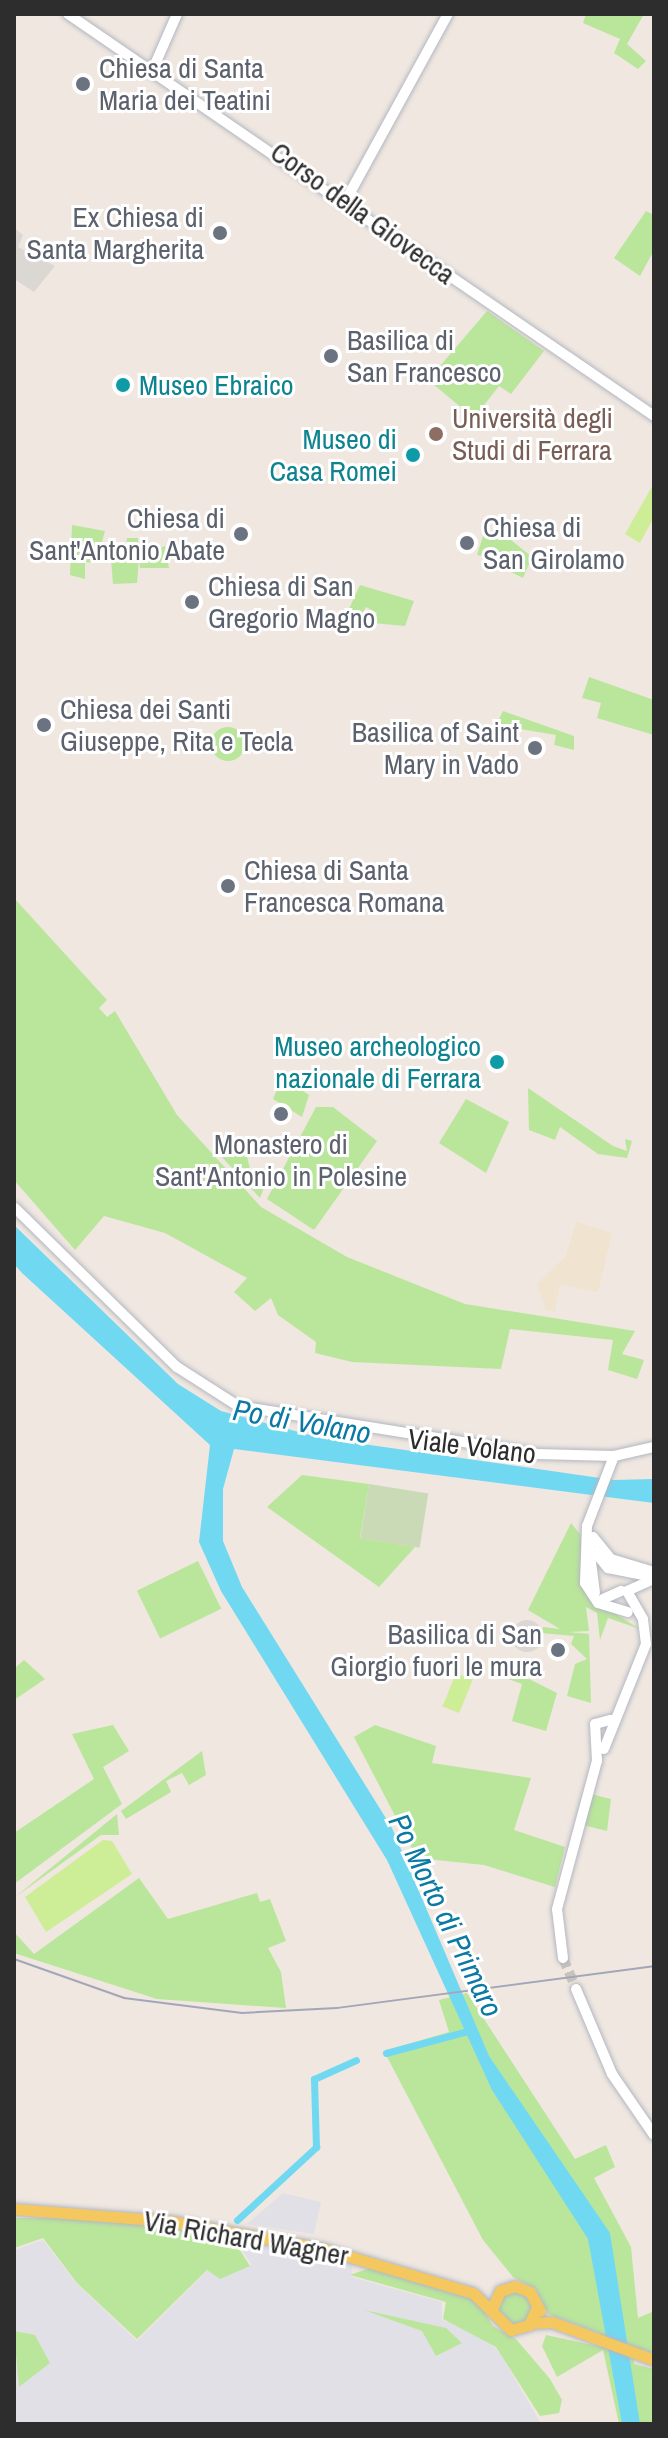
<!DOCTYPE html>
<meta charset="utf-8">
<style>
body{margin:0}
#map{position:relative;width:668px;height:2438px;overflow:hidden;background:#efe7e0;font-family:"Archivo Narrow",sans-serif}
div>[style]{position:absolute}
[style*='--x']{left:calc(var(--x)*1px);top:calc(var(--y)*1px);width:calc(var(--w)*1px);rotate:calc(var(--a)*1deg)}
.industrial>*{inset:0;background:#e2e0e7}
.education>*{inset:0;background:#f0e3cf}
.green>*{inset:0;background:#bae69b;transform-origin:0 0}
.round{border-radius:50%}
.cemetery>*{inset:0;background:#cad9b6;transform-origin:0 0}
.pitch>*{inset:0;background:#ceed97;transform-origin:0 0}
.plaza>*{inset:0;background:#dbd7d3}
.water>*{inset:0;background:#71d8f2}
.canal>*{height:7px;margin:-3.5px;padding:0 3.5px;transform-origin:3.5px;border-radius:3.5px;background:#71d8f2}
.secondary-tunnel>*{height:10px;margin-top:-5px;transform-origin:0;background:repeating-linear-gradient(90deg,#c8c2bc 0 10px,transparent 0 15px)}
.roads{filter:drop-shadow(0 0 2px #b3b7c1) drop-shadow(0 0 2px #b3b7c1)}
.secondary>*{height:10px;margin:-5px;padding:0 5px;transform-origin:5px;border-radius:5px;background:#fff}
.primary>*{height:11px;margin:-5.5px;padding:0 5.5px;transform-origin:5.5px;border-radius:5.5px;background:#f5c85f}
.rail>*{height:2px;margin:-1px;padding:0 1px;transform-origin:1px;border-radius:1px;background:#a2a6b8}
.dots>*{width:22px;height:22px;translate:-50% -50%;box-sizing:border-box;border:4px solid #fff;border-radius:50%}
span{translate:-50% -50%;white-space:nowrap;text-align:center;line-height:1.15;-webkit-text-stroke:6px #fff;paint-order:stroke}
.worship-label{font-size:28px;color:#5b616d}
.left{translate:0 -50%;text-align:left}
.right{translate:-100% -50%;text-align:right}
.street-label{font-size:28px;color:#2d2d2d}
.culture-label{font-size:28px;color:#0d838f}
.education-label{font-size:28px;color:#785e54}
.water-label{font-size:30px;color:#0a79a4;font-style:italic}
.frame{position:absolute;inset:0;border:16px solid #2d2d2d;pointer-events:none}
</style>
<div id="map">
<div class="industrial">
<i style="clip-path:polygon(283px 2193px,321px 2202px,314px 2234px,247px 2224px)"></i>
<i style="clip-path:polygon(233px 2237px,353px 2262px,351px 2277px,442px 2302px,442px 2320px,475px 2331px,499px 2351px,541px 2424px,14px 2424px,14px 2250px,43px 2240px,77px 2284px,137px 2341px,209px 2269px,252px 2265px)"></i>
</div>
<div class="education">
<i style="clip-path:polygon(576px 1222px,612px 1233px,598px 1292px,560px 1285px,555px 1312px,546px 1310px,537px 1284px,566px 1256px)"></i>
</div>
<div class="green">
<i style="clip-path:polygon(586px 14px,644px 14px,627px 44px,646px 61px,638px 69px,614px 53px,620px 39px,583px 23px)"></i>
<i style="clip-path:polygon(646px 211px,654px 215px,654px 250px,640px 276px,614px 258px)"></i>
<i style="clip-path:polygon(487px 311px,544px 351px,511px 394px,499px 386px,474px 418px,428px 380px)"></i>
<i style="clip-path:polygon(72px 525px,105px 531px,96px 563px,85px 562px,85px 579px,70px 575px)"></i>
<i style="clip-path:polygon(500px 531px,532px 557px,523px 578px,505px 569px,507px 562px,477px 555px,483px 536px,494px 540px)"></i>
<i style="clip-path:polygon(127px 538px,138px 538px,139px 556px,165px 546px,169px 568px,140px 568px,139px 558px,137px 583px,113px 584px,111px 559px,126px 549px)"></i>
<i style="clip-path:polygon(360px 585px,414px 601px,405px 626px,373px 623px,377px 613px,366px 607px,360px 617px,348px 611px)"></i>
<i style="clip-path:polygon(589px 677px,654px 700px,654px 735px,597px 718px,601px 703px,582px 698px)"></i>
<i style="clip-path:polygon(503px 711px,574px 736px,574px 750px,554px 745px,556px 735px,496px 725px)"></i>
<i class="round" style="left:211px;top:727px;width:34px;height:34px"></i>
<i style="clip-path:polygon(14px 898px,107px 1000px,99px 1008px,107px 1017px,115px 1011px,177px 1115px,261px 1207px,347px 1257px,465px 1304px,635px 1331px,622px 1354px,644px 1360px,637px 1379px,608px 1370px,613px 1340px,510px 1329px,501px 1369px,352px 1362px,315px 1353px,316px 1342px,278px 1315px,271px 1298px,255px 1311px,234px 1292px,247px 1278px,165px 1233px,104px 1216px,75px 1250px,14px 1180px)"></i>
<i style="clip-path:polygon(282px 1077px,309px 1095px,302px 1117px,273px 1099px)"></i>
<i style="clip-path:polygon(528px 1088px,613px 1146px,627px 1151px,625px 1139px,632px 1141px,627px 1158px,598px 1154px,560px 1127px,555px 1140px,529px 1130px)"></i>
<i style="clip-path:polygon(466px 1099px,509px 1122px,486px 1173px,439px 1143px)"></i>
<i style="clip-path:polygon(316px 1107px,333px 1107px,377px 1141px,314px 1230px,267px 1199px)"></i>
<i style="clip-path:polygon(228px 1144px,247px 1156px,250px 1169px,270px 1172px,260px 1198px,220px 1155px)"></i>
<i style="clip-path:polygon(302px 1475px,369px 1484px,360px 1538px,415px 1547px,379px 1587px,267px 1507px)"></i>
<i style="clip-path:polygon(571px 1523px,580px 1534px,589px 1598px,640px 1629px,608px 1618px,600px 1640px,597px 1613px,586px 1607px,589px 1631px,569px 1632px,589px 1634px,591px 1703px,567px 1696px,575px 1664px,587px 1659px,571px 1644px,574px 1636px,541px 1633px,543px 1627px,560px 1629px,528px 1610px)"></i>
<i style="left:198px;top:1561px;width:53px;height:68px;rotate:64deg"></i>
<i style="clip-path:polygon(24px 1660px,45px 1679px,14px 1700px,14px 1669px)"></i>
<i style="clip-path:polygon(523px 1676px,557px 1693px,546px 1731px,512px 1721px,522px 1684px,508px 1679px)"></i>
<i style="clip-path:polygon(113px 1725px,129px 1751px,103px 1767px,122px 1804px,14px 1884px,14px 1833px,94px 1779px,72px 1734px)"></i>
<i style="clip-path:polygon(375px 1725px,436px 1746px,432px 1763px,531px 1778px,514px 1830px,565px 1847px,555px 1887px,484px 1865px,417px 1858px,354px 1737px)"></i>
<i style="clip-path:polygon(202px 1751px,206px 1775px,189px 1785px,182px 1773px,166px 1781px,171px 1792px,126px 1819px,121px 1811px)"></i>
<i style="clip-path:polygon(591px 1794px,611px 1799px,607px 1831px,583px 1825px)"></i>
<i style="clip-path:polygon(117px 1814px,119px 1835px,101px 1835px,14px 1898px)"></i>
<i style="clip-path:polygon(139px 1878px,168px 1919px,257px 1893px,260px 1902px,270px 1899px,286px 1941px,268px 1948px,281px 1972px,286px 2008px,157px 1999px,14px 1953px,14px 1932px,34px 1954px)"></i>
<i style="clip-path:polygon(467px 1993px,575px 2159px,606px 2145px,615px 2167px,594px 2178px,631px 2247px,638px 2318px,654px 2311px,654px 2354px,633px 2347px,634px 2364px,654px 2369px,654px 2424px,619px 2424px,603px 2350px,557px 2377px,542px 2346px,546px 2335px,602px 2347px,599px 2333px,548px 2314px,536px 2289px,513px 2277px,483px 2240px,384px 2051px,449px 2032px,439px 2000px)"></i>
<i style="clip-path:polygon(14px 2218px,89px 2218px,232px 2238px,250px 2266px,220px 2279px,207px 2270px,137px 2339px,77px 2283px,43px 2238px,14px 2248px)"></i>
<i style="clip-path:polygon(370px 2268px,478px 2301px,493px 2326px,516px 2339px,550px 2379px,562px 2400px,559px 2413px,540px 2416px,496px 2347px,443px 2319px,446px 2302px,350px 2275px)"></i>
<i style="clip-path:polygon(506px 2291px,524px 2292px,532px 2302px,530px 2319px,512px 2327px,496px 2311px)"></i>
<i style="clip-path:polygon(364px 2310px,446px 2328px,462px 2343px,436px 2356px,422px 2331px)"></i>
<i style="clip-path:polygon(14px 2331px,35px 2335px,50px 2363px,19px 2387px)"></i>
</div>
<div class="cemetery">
<i style="left:369px;top:1484px;width:60px;height:55px;rotate:9deg"></i>
</div>
<div class="pitch">
<i style="clip-path:polygon(654px 483px,654px 517px,640px 543px,625px 534px)"></i>
<i style="left:456px;top:1673px;width:18px;height:36px;rotate:22deg"></i>
<i style="clip-path:polygon(103px 1840px,112px 1841px,132px 1874px,46px 1932px,25px 1897px)"></i>
</div>
<div class="plaza">
<i style="clip-path:polygon(14px 228px,23px 235px,18px 247px,55px 266px,34px 292px,14px 279px)"></i>
<i class="round" style="left:511px;top:1620px;width:32px;height:32px"></i>
</div>
<div class="water">
<i style="clip-path:polygon(14px 1225px,178px 1384px,221px 1411px,321px 1438px,614px 1480px,654px 1479px,654px 1503px,234px 1449px,223px 1489px,223px 1541px,242px 1587px,392px 1828px,489px 2056px,610px 2233px,640px 2424px,622px 2424px,588px 2239px,492px 2090px,387px 1860px,221px 1591px,199px 1542px,210px 1445px,22px 1273px,14px 1264px)"></i>
</div>
<div class="canal">
<i style="--x:386;--y:2053;--w:88;--a:-15.1"></i>
<i style="--x:237;--y:2220;--w:108;--a:-42.7"></i>
<i style="--x:316;--y:2147;--w:68;--a:-91.7"></i>
<i style="--x:314;--y:2079;--w:46;--a:-24.3"></i>
</div>
<div class="secondary-tunnel">
<i style="--x:563;--y:1958;--w:34;--a:67"></i>
</div>
<div class="roads">
<div class="secondary">
<i style="--x:68;--y:14;--w:711;--a:34.45"></i>
<i style="--x:153;--y:69;--w:60;--a:-66.4"></i>
<i style="--x:346;--y:200;--w:212;--a:-61.3"></i>
<i style="--x:15;--y:1208;--w:227;--a:44.5"></i>
<i style="--x:177;--y:1367;--w:72;--a:32.6"></i>
<i style="--x:238;--y:1406;--w:303;--a:9.1"></i>
<i style="--x:537;--y:1454;--w:77;--a:1.5"></i>
<i style="--x:614;--y:1456;--w:41;--a:-12.7"></i>
<i style="--x:614;--y:1456;--w:75;--a:111.1"></i>
<i style="--x:587;--y:1526;--w:57;--a:92"></i>
<i style="--x:585;--y:1583;--w:24;--a:57"></i>
<i style="--x:598;--y:1603;--w:31;--a:17"></i>
<i style="--x:593;--y:1537;--w:28;--a:51"></i>
<i style="--x:611;--y:1559;--w:45;--a:16.8"></i>
<i style="--x:588;--y:1539;--w:54;--a:82.6"></i>
<i style="--x:595;--y:1552;--w:21;--a:51"></i>
<i style="--x:608;--y:1568;--w:41;--a:11.3"></i>
<i style="--x:603;--y:1599;--w:20;--a:-24"></i>
<i style="--x:604;--y:1749;--w:113;--a:-68.2"></i>
<i style="--x:646;--y:1644;--w:25;--a:-97"></i>
<i style="--x:643;--y:1619;--w:32;--a:-120"></i>
<i style="--x:627;--y:1591;--w:30;--a:-24"></i>
<i style="--x:563;--y:1958;--w:49;--a:-97"></i>
<i style="--x:557;--y:1909;--w:153;--a:-74.9"></i>
<i style="--x:597;--y:1761;--w:37;--a:-93"></i>
<i style="--x:595;--y:1724;--w:16;--a:-15"></i>
<i style="--x:576;--y:1989;--w:92;--a:67"></i>
<i style="--x:612;--y:2074;--w:74;--a:55.5"></i>
</div>
<div class="primary">
<i style="--x:14;--y:2209;--w:155;--a:4.4"></i>
<i style="--x:169;--y:2221;--w:158;--a:10.2"></i>
<i style="--x:324;--y:2249;--w:155;--a:16.5"></i>
<i style="--x:473;--y:2293;--w:53;--a:44.2"></i>
<i style="--x:511;--y:2330;--w:19;--a:-16"></i>
<i style="--x:529;--y:2325;--w:20;--a:-66"></i>
<i style="--x:492;--y:2309;--w:20;--a:-66"></i>
<i style="--x:500;--y:2291;--w:16;--a:-18"></i>
<i style="--x:515;--y:2286;--w:16;--a:22"></i>
<i style="--x:530;--y:2292;--w:21;--a:62"></i>
<i style="--x:531;--y:2323;--w:21;--a:-3"></i>
<i style="--x:552;--y:2322;--w:109;--a:20.4"></i>
</div>
</div>
<div class="rail">
<i style="--x:14;--y:1959;--w:117;--a:19.5"></i>
<i style="--x:124;--y:1998;--w:119;--a:7.2"></i>
<i style="--x:242;--y:2013;--w:95;--a:-3"></i>
<i style="--x:337;--y:2008;--w:320;--a:-7.5"></i>
</div>
<div class="dots">
<i style="left:83px;top:84px;background:#6b7280"></i>
<i style="left:220px;top:233px;background:#6b7280"></i>
<i style="left:331px;top:356px;background:#6b7280"></i>
<i style="left:123px;top:385px;background:#0f9aa8"></i>
<i style="left:436px;top:434px;background:#8d6e63"></i>
<i style="left:413px;top:455px;background:#0f9aa8"></i>
<i style="left:241px;top:534px;background:#6b7280"></i>
<i style="left:467px;top:543px;background:#6b7280"></i>
<i style="left:192px;top:602px;background:#6b7280"></i>
<i style="left:44px;top:725px;background:#6b7280"></i>
<i style="left:535px;top:748px;background:#6b7280"></i>
<i style="left:228px;top:886px;background:#6b7280"></i>
<i style="left:497px;top:1062px;background:#0f9aa8"></i>
<i style="left:281px;top:1114px;background:#6b7280"></i>
<i style="left:558px;top:1650px;background:#6b7280"></i>
</div>
<div class="worship-label">
<span class="left" style="left:99px;top:84px">Chiesa di Santa<br>Maria dei Teatini</span>
<span class="right" style="left:204px;top:233px">Ex Chiesa di<br>Santa Margherita</span>
<span class="left" style="left:347px;top:356px">Basilica di<br>San Francesco</span>
<span class="right" style="left:225px;top:534px">Chiesa di<br>Sant'Antonio Abate</span>
<span class="left" style="left:483px;top:543px">Chiesa di<br>San Girolamo</span>
<span class="left" style="left:208px;top:602px">Chiesa di San<br>Gregorio Magno</span>
<span class="left" style="left:60px;top:725px">Chiesa dei Santi<br>Giuseppe, Rita e Tecla</span>
<span class="right" style="left:519px;top:748px">Basilica of Saint<br>Mary in Vado</span>
<span class="left" style="left:244px;top:886px">Chiesa di Santa<br>Francesca Romana</span>
<span style="left:281px;top:1160px">Monastero di<br>Sant'Antonio in Polesine</span>
<span class="right" style="left:542px;top:1650px">Basilica di San<br>Giorgio fuori le mura</span>
</div>
<div class="street-label">
<span style="left:363px;top:213px;rotate:36deg">Corso della Giovecca</span>
<span style="left:472px;top:1446px;rotate:7deg">Viale Volano</span>
<span style="left:246px;top:2238px;rotate:10deg">Via Richard Wagner</span>
</div>
<div class="culture-label">
<span class="left" style="left:139px;top:385px">Museo Ebraico</span>
<span class="right" style="left:397px;top:455px">Museo di<br>Casa Romei</span>
<span class="right" style="left:481px;top:1062px">Museo archeologico<br>nazionale di Ferrara</span>
</div>
<div class="education-label">
<span class="left" style="left:452px;top:434px">Università degli<br>Studi di Ferrara</span>
</div>
<div class="water-label">
<span style="left:302px;top:1421px;rotate:10deg">Po di Volano</span>
<span style="left:446px;top:1915px;rotate:64deg">Po Morto di Primaro</span>
</div>
<div class="frame"></div>
</div>
